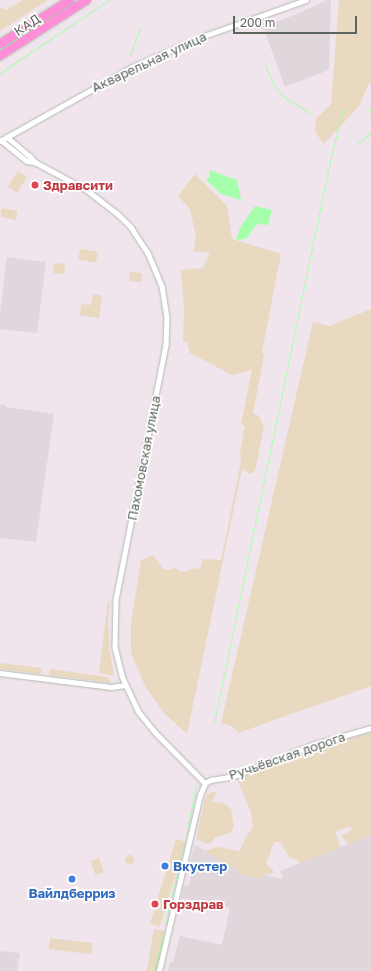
<!DOCTYPE html>
<meta charset="utf-8">
<style>
body{margin:0}
#map{position:relative;width:371px;height:971px;overflow:hidden;background:#f0e5ec;font-family:"Golos Text",sans-serif}
div>[style]{position:absolute}
[style*='--x']{left:calc(var(--x)*1px);top:calc(var(--y)*1px);width:calc(var(--w)*1px);rotate:calc(var(--a)*1deg)}
.industrial>*{inset:0;background:#dfd7dc}
.education>*{inset:0;background:#e2d6de}
.green>*{inset:0;background:#e8d9c0;transform-origin:0 0}
.round{border-radius:50%}
.water>*{inset:0;background:#a6ffaa}
.stream>*{height:1px;margin:-0.5px;padding:0 0.5px;transform-origin:0.5px;border-radius:0.5px;background:#a6ffaa}
.roads{filter:drop-shadow(0 0 1px #b3bab4) drop-shadow(0 0 1px #b3bab4)}
.minor>*{height:4.5px;margin:-2.25px;padding:0 2.25px;transform-origin:2.25px;border-radius:2.25px;background:#fff}
.motorway>*{height:8px;margin:-4px;padding:0 4px;transform-origin:4px;border-radius:4px;background:#ff8dd7}
.dots>*{width:11px;height:11px;translate:-50% -50%;box-sizing:border-box;border:2px solid #fff;border-radius:50%}
span{translate:-50% -50%;white-space:nowrap;text-align:center;line-height:1.15;-webkit-text-stroke:3.5px #fff;paint-order:stroke}
.street-label{font-size:13px;color:#5d665e}
.health-label{font-size:13px;color:#be3a42;font-weight:700}
.left{translate:0 -50%;text-align:left}
.shop-label{font-size:13px;color:#366cbe;font-weight:700}
.scale{position:absolute;left:233px;top:16px;width:124px;height:18px;box-sizing:border-box;border:2px solid #5d665e;border-top:0;padding-left:5px;font-size:12px;line-height:14px;white-space:nowrap;color:#5d665e;-webkit-text-stroke:3px #fff;paint-order:stroke}
</style>
<div id="map">
<div class="industrial">
<i style="clip-path:polygon(327px 0,331px 0,329px 70px,285px 87px,263px 27px,297px 14px)"></i>
<i style="clip-path:polygon(371px 835px,371px 971px,168px 971px,170px 962px,173px 962px,180px 936px,222px 945px,230px 908px,181px 898px,184px 887px,189px 885px,192px 870px,189px 865px,195px 845px,238px 870px,237px 873px,260px 879px,263px 874px,283px 879px,280px 871px)"></i>
</div>
<div class="education">
<i style="clip-path:polygon(7px 257px,46px 262px,37px 333px,0 329px,0 313px)"></i>
<i style="clip-path:polygon(0 404px,6px 405px,6px 407px,54px 414px,36px 542px,0 538px)"></i>
<i style="clip-path:polygon(0 951px,20px 953px,17px 971px,0 971px)"></i>
</div>
<div class="green">
<i style="clip-path:polygon(23px 0,48px 0,0 31px,0 7px,6px 10px)"></i>
<i style="clip-path:polygon(339px 0,371px 0,371px 84px,369px 83px,359px 106px,324px 144px,315px 132px,316px 119px,331px 104px)"></i>
<i style="left:18px;top:171px;width:11px;height:9px;rotate:34deg"></i>
<i style="clip-path:polygon(195px 174px,227px 206px,232px 239px,281px 254px,262px 352px,264px 356px,253px 414px,258px 415px,264px 426px,255px 471px,251px 474px,242px 469px,187px 734px,164px 713px,145px 686px,131px 653px,131px 623px,141px 560px,153px 555px,163px 569px,171px 570px,174px 567px,181px 572px,188px 571px,194px 568px,200px 569px,203px 559px,221px 560px,241px 462px,240px 453px,245px 426px,241px 424px,252px 370px,232px 375px,190px 353px,187px 342px,183px 341px,184px 310px,181px 270px,203px 268px,210px 252px,193px 252px,196px 237px,190px 209px,178px 196px)"></i>
<i style="clip-path:polygon(13px 178px,22px 184px,17px 193px,8px 187px)"></i>
<i style="left:2px;top:208px;width:16px;height:9px;rotate:11deg"></i>
<i style="left:80px;top:249px;width:18px;height:11px;rotate:9deg"></i>
<i style="left:54px;top:263px;width:11px;height:10px;rotate:5deg"></i>
<i style="left:130px;top:272px;width:12px;height:9px;rotate:5deg"></i>
<i style="clip-path:polygon(93px 294px,102px 296px,99px 318px,80px 315px,81px 304px,91px 305px)"></i>
<i style="clip-path:polygon(371px 309px,371px 686px,238px 733px,232px 726px,221px 723px,313px 322px,330px 326px)"></i>
<i style="clip-path:polygon(108px 601px,110px 602px,108px 619px,109px 646px,114px 676px,99px 673px)"></i>
<i style="left:0;top:663px;width:42px;height:6px;rotate:7deg"></i>
<i style="clip-path:polygon(50px 669px,108px 677px,111px 683px,49px 675px)"></i>
<i style="clip-path:polygon(38px 680px,112px 690px,112px 691px,36px 681px)"></i>
<i style="clip-path:polygon(371px 733px,371px 835px,349px 845px,342px 837px,342px 835px,352px 830px,350px 826px,335px 832px,341px 848px,300px 863px,296px 859px,290px 858px,280px 842px,274px 842px,266px 864px,273px 870px,273px 874px,263px 874px,261px 879px,237px 873px,238px 870px,204px 851px,218px 847px,240px 851px,245px 838px,253px 827px,251px 812px,237px 779px,324px 745px)"></i>
<i style="clip-path:polygon(213px 792px,217px 792px,212px 801px,214px 803px,222px 802px,231px 809px,234px 828px,229px 833px,216px 837px,210px 843px,207px 844px,196px 839px,206px 795px)"></i>
<i style="left:176px;top:839px;width:10px;height:89px;rotate:17deg"></i>
<i class="round" style="left:124.5px;top:854.5px;width:9px;height:9px"></i>
<i style="left:99px;top:858px;width:15px;height:9px;rotate:70deg"></i>
<i style="left:154px;top:929px;width:11px;height:43px;rotate:10deg"></i>
<i style="left:50px;top:938px;width:43px;height:11px;rotate:7deg"></i>
</div>
<div class="water">
<i style="clip-path:polygon(209px 170px,237px 180px,241px 200px,221px 194px,206px 180px,210px 176px)"></i>
<i style="clip-path:polygon(255px 206px,272px 210px,268px 225px,257px 224px,246px 239px,236px 240px,240px 228px)"></i>
</div>
<div class="stream">
<i style="--x:130;--y:55;--w:29;--a:-70"></i>
<i style="--x:265;--y:64;--w:22;--a:68"></i>
<i style="--x:273;--y:84;--w:17;--a:50"></i>
<i style="--x:284;--y:97;--w:31;--a:32"></i>
<i style="--x:0;--y:73;--w:131;--a:-33.8"></i>
<i style="--x:371;--y:105;--w:5;--a:101"></i>
<i style="--x:370;--y:110;--w:5;--a:79"></i>
<i style="--x:357;--y:144;--w:18;--a:-38"></i>
<i style="--x:214;--y:723;--w:574;--a:-78.34"></i>
<i style="--x:330;--y:161;--w:55;--a:-76.2"></i>
<i style="--x:343;--y:108;--w:108;--a:-90"></i>
<i style="--x:186;--y:836;--w:52;--a:-78.9"></i>
<i style="--x:165;--y:924;--w:82;--a:-76.6"></i>
<i style="--x:154;--y:971;--w:38;--a:-76"></i>
</div>
<div class="roads">
<div class="minor">
<i style="--x:7;--y:137;--w:30;--a:40"></i>
<i style="--x:30;--y:156;--w:8;--a:50"></i>
<i style="--x:1;--y:140;--w:33;--a:39"></i>
<i style="--x:27;--y:161;--w:8;--a:7"></i>
<i style="--x:35;--y:162;--w:59;--a:28.3"></i>
<i style="--x:87;--y:190;--w:39;--a:38"></i>
<i style="--x:118;--y:214;--w:18;--a:45"></i>
<i style="--x:131;--y:227;--w:31;--a:57"></i>
<i style="--x:148;--y:253;--w:36;--a:67"></i>
<i style="--x:162;--y:286;--w:31;--a:81"></i>
<i style="--x:167;--y:317;--w:28;--a:92"></i>
<i style="--x:166;--y:345;--w:260;--a:101.1"></i>
<i style="--x:116;--y:600;--w:47;--a:91.2"></i>
<i style="--x:115;--y:647;--w:30;--a:76"></i>
<i style="--x:122;--y:676;--w:38;--a:65"></i>
<i style="--x:138;--y:711;--w:27;--a:51"></i>
<i style="--x:155;--y:732;--w:71;--a:45.6"></i>
<i style="--x:0;--y:141;--w:151;--a:-29.3"></i>
<i style="--x:132;--y:67;--w:78;--a:-23.3"></i>
<i style="--x:204;--y:36;--w:108;--a:-19.4"></i>
<i style="--x:0;--y:673;--w:112;--a:7.2"></i>
<i style="--x:111;--y:687;--w:14;--a:-8"></i>
<i style="--x:159;--y:971;--w:181;--a:-76.9"></i>
<i style="--x:200;--y:795;--w:13;--a:-67"></i>
<i style="--x:205;--y:783;--w:7;--a:-27"></i>
<i style="--x:211;--y:780;--w:23;--a:-10"></i>
<i style="--x:234;--y:776;--w:84;--a:-21.7"></i>
<i style="--x:312;--y:745;--w:61;--a:-16.1"></i>
</div>
<div class="motorway">
<i style="--x:0;--y:44;--w:83;--a:-32.2"></i>
<i style="--x:0;--y:56;--w:103;--a:-32.8"></i>
</div>
</div>
<div class="dots">
<i style="left:35px;top:185px;background:#e0444e"></i>
<i style="left:165px;top:866px;background:#3f7fe0"></i>
<i style="left:72px;top:879px;background:#3f7fe0"></i>
<i style="left:155px;top:904px;background:#e0444e"></i>
</div>
<div class="street-label">
<span style="left:27px;top:25px;rotate:-33deg">КАД</span>
<span style="left:149px;top:62px;rotate:-25deg">Акварельная улица</span>
<span style="left:144px;top:458px;rotate:-79deg">Пахомовская улица</span>
<span style="left:287px;top:756px;rotate:-19deg">Ручьёвская дорога</span>
</div>
<div class="health-label">
<span class="left" style="left:43px;top:185px">Здравсити</span>
<span class="left" style="left:163px;top:904px">Горздрав</span>
</div>
<div class="shop-label">
<span class="left" style="left:173px;top:866px">Вкустер</span>
<span style="left:72px;top:893px">Вайлдберриз</span>
</div>
<div class="scale">200 m</div>
</div>
